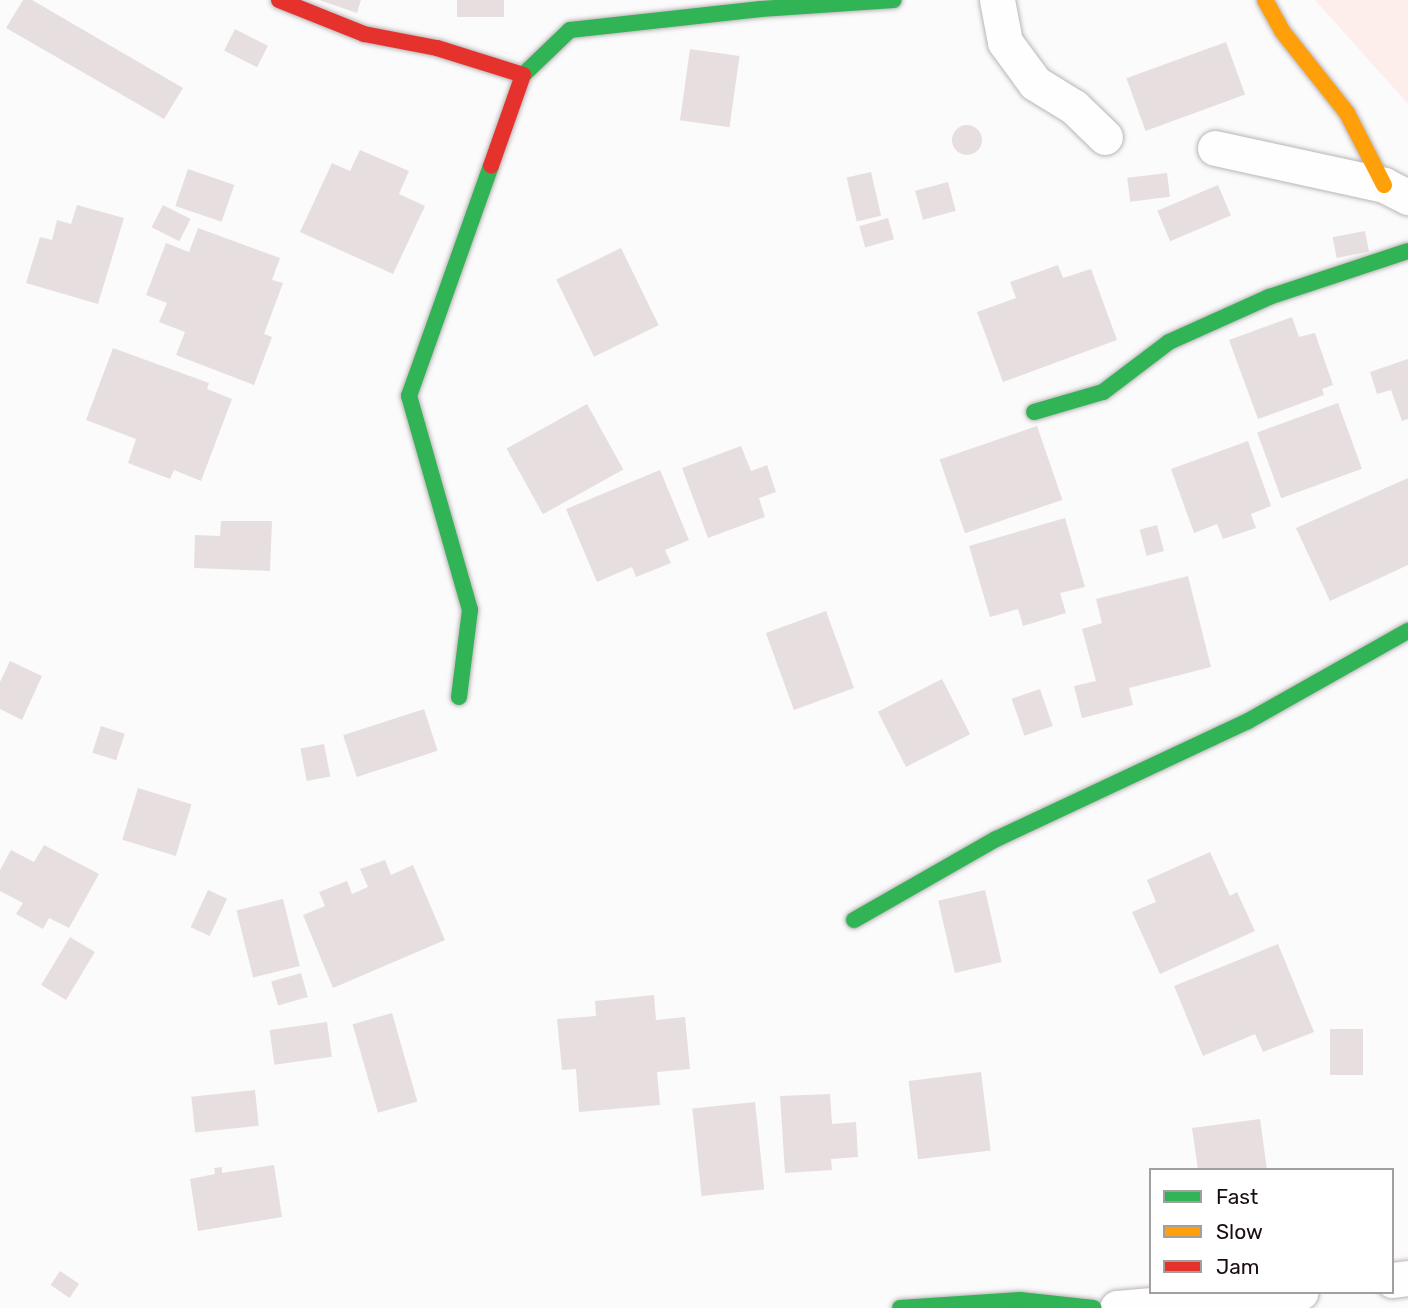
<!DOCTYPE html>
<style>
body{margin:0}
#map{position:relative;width:1408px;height:1308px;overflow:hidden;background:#fbfbfb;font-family:Rubik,sans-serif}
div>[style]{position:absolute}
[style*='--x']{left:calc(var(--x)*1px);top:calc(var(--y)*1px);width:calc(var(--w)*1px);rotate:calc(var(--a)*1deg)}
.green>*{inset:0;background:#fdeeec}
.building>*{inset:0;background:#e7dee0;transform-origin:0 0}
.round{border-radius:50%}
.roads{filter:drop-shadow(0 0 2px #bbb4b7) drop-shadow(0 0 2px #bbb4b7)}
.street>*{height:35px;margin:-17.5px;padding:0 17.5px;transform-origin:17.5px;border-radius:17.5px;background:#fefefe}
.fast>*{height:16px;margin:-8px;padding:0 8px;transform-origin:8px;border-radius:8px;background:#30b455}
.slow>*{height:16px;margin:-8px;padding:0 8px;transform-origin:8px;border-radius:8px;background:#ff9f0a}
.jam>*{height:16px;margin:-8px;padding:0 8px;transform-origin:8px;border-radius:8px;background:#e5322d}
span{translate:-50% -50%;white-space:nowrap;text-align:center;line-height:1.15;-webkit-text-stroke:5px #fff;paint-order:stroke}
.legend{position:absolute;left:1149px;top:1168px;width:245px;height:126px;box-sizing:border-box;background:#fff;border:2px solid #a39ea0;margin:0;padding:9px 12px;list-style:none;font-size:21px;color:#190c12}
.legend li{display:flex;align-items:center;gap:14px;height:35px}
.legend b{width:35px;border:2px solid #a39ea0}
</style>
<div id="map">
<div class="green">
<i style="clip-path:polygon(1315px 0,1408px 0,1408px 104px)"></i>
</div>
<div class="building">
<i style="clip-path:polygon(23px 0,32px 0,183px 88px,164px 119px,6px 28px)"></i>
<i style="clip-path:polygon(319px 0,361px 0,357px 13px)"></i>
<i style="left:457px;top:0;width:47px;height:17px"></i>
<i style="left:235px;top:29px;width:37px;height:24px;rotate:27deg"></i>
<i style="left:1226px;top:42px;width:56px;height:106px;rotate:70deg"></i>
<i style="left:690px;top:49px;width:50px;height:72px;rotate:8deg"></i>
<i class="round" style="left:952px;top:125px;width:30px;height:30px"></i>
<i style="clip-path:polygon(360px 150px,409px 171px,399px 194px,425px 206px,393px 274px,300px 232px,332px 163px,350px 171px)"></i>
<i style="left:188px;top:169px;width:49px;height:39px;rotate:19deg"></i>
<i style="left:871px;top:172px;width:45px;height:25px;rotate:77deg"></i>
<i style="left:1167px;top:173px;width:24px;height:40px;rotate:83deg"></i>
<i style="left:948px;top:182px;width:30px;height:34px;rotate:75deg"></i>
<i style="left:1218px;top:185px;width:33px;height:66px;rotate:67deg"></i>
<i style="clip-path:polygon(77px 205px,124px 218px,98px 304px,26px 283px,40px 237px,52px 240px,57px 220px,71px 224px)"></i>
<i style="left:163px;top:205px;width:31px;height:25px;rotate:27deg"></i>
<i style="left:888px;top:218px;width:22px;height:30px;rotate:74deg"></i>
<i style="clip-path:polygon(198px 228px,280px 258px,272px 280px,283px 283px,264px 334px,272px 337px,254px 385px,176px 355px,185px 332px,159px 322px,167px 303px,146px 295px,166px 243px,189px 252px)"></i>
<i style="left:1365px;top:231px;width:21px;height:33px;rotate:79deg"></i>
<i style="left:621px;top:248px;width:86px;height:72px;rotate:64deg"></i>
<i style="clip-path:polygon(1058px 265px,1063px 278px,1091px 269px,1117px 340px,1003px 382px,977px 312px,1016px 298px,1010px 282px)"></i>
<i style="clip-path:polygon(1292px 317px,1299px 337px,1315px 333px,1333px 385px,1322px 389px,1324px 395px,1258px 419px,1229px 340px)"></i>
<i style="clip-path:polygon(113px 348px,209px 383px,207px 389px,232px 399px,201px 481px,174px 470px,170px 479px,128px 463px,136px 439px,86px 420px)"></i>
<i style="clip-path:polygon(1408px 359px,1408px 419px,1402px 421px,1391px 390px,1377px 394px,1370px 372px)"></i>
<i style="left:1338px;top:403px;width:70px;height:86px;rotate:70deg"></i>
<i style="left:587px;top:404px;width:75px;height:92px;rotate:61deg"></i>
<i style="left:1037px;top:426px;width:78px;height:103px;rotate:71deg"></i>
<i style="clip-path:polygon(1248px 441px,1271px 506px,1251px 514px,1256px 528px,1223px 539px,1217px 524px,1194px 533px,1171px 469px)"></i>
<i style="clip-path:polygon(741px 446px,751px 471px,767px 465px,776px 492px,759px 498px,765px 517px,708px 538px,682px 468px)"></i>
<i style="clip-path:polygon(660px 470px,689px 540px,665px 550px,671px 563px,636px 577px,632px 567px,597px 582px,566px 509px)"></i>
<i style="clip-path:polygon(1408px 478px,1408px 565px,1330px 601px,1296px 528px)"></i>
<i style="clip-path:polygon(1065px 518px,1085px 587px,1060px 593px,1066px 613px,1023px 626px,1018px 609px,990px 617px,969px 546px)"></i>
<i style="clip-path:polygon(221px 521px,272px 521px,270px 571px,194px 568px,195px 535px,220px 536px)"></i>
<i style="left:1157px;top:525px;width:27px;height:18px;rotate:75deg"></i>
<i style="clip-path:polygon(1188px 576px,1211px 667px,1129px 688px,1133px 705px,1082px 718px,1074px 686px,1096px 681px,1082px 629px,1102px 623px,1096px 599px)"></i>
<i style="left:826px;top:611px;width:82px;height:64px;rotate:70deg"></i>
<i style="clip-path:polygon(10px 661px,42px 676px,22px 720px,0 709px,0 682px)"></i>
<i style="left:942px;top:679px;width:62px;height:72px;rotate:63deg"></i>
<i style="left:1040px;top:689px;width:39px;height:30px;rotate:71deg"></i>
<i style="left:424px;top:709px;width:44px;height:85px;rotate:72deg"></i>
<i style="left:101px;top:726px;width:25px;height:28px;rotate:18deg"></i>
<i style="left:324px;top:744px;width:33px;height:24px;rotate:79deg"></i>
<i style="left:138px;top:788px;width:56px;height:54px;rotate:17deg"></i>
<i style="clip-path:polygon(44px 845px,99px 874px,69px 928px,49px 918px,43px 929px,16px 914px,23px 903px,0 891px,0 870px,11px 850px,34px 862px)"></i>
<i style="clip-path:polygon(1210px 852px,1230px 896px,1237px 892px,1255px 931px,1160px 974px,1132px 912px,1156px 902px,1147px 880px)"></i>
<i style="clip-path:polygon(385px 860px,391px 875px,413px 865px,445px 940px,333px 988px,303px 915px,325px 906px,319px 892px,347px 881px,352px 894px,368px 887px,360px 869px)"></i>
<i style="left:208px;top:890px;width:21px;height:41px;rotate:25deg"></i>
<i style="left:985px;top:890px;width:74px;height:48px;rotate:77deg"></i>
<i style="left:283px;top:899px;width:69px;height:48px;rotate:76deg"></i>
<i style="left:70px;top:937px;width:29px;height:56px;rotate:31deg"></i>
<i style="clip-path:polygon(1278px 944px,1314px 1032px,1263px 1052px,1255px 1034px,1203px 1056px,1174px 986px)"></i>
<i style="left:301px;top:973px;width:25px;height:31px;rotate:74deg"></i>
<i style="clip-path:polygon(654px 995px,656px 1020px,685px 1017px,690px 1069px,657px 1072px,660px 1105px,579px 1112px,576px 1069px,562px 1070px,557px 1019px,596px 1016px,595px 1001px)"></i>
<i style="left:392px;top:1013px;width:92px;height:41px;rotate:74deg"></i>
<i style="left:327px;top:1022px;width:35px;height:58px;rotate:82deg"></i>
<i style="left:1330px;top:1029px;width:33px;height:46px"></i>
<i style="left:981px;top:1072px;width:79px;height:73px;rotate:83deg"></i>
<i style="left:255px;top:1090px;width:36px;height:64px;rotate:84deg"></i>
<i style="clip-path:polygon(830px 1094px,832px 1124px,856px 1122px,858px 1157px,831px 1159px,832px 1170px,785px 1173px,780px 1096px)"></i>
<i style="left:755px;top:1102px;width:88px;height:63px;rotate:84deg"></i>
<i style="clip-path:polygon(1260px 1119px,1267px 1170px,1198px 1170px,1192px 1128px)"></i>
<i style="clip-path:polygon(274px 1165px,282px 1217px,198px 1231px,190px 1179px,215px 1174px,214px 1168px,222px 1167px,222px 1173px)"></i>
<i style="left:60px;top:1271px;width:23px;height:17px;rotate:34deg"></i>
</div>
<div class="roads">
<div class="street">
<i style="--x:997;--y:0;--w:43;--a:79.2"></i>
<i style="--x:1005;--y:42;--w:51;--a:53.8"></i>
<i style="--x:1035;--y:83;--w:46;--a:31.6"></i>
<i style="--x:1074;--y:107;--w:43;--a:44.1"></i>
<i style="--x:1215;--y:148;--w:173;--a:12.3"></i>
<i style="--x:1384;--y:185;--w:27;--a:27"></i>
<i style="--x:1392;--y:1280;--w:16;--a:-7"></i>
<i style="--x:1117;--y:1308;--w:70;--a:-4.9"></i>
<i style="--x:1182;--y:1308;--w:8;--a:-50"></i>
<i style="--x:1187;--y:1302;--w:114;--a:-5"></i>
</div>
<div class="fast">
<i style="--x:523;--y:75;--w:65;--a:-43.8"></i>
<i style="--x:570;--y:30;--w:192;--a:-6.3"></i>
<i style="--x:761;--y:9;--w:133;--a:-3.9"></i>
<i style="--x:1034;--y:412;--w:72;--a:-16.2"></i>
<i style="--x:1103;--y:392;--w:83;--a:-37.1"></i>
<i style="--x:1169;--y:342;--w:110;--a:-24.2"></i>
<i style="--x:1269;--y:297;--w:146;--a:-18.3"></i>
<i style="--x:459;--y:697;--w:88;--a:-82.8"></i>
<i style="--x:470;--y:610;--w:223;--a:-105.9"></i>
<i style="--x:409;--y:396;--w:244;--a:-70.4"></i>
<i style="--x:854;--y:920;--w:163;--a:-29.7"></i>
<i style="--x:996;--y:839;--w:278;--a:-25.1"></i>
<i style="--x:1248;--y:721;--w:184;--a:-29.4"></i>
<i style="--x:900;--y:1308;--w:120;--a:-3.8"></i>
<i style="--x:1020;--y:1300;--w:74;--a:6.2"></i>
</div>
<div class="slow">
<i style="--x:1265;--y:0;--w:35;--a:61"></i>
<i style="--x:1282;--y:31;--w:105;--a:51.6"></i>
<i style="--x:1347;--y:113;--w:81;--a:62.8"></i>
</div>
<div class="jam">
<i style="--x:279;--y:0;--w:92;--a:21.8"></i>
<i style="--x:364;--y:34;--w:74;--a:10.9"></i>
<i style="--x:437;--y:48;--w:90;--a:17.4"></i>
<i style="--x:523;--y:75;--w:96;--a:109.4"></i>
</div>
</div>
<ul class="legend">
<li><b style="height:9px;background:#30b455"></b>Fast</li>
<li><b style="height:9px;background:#ff9f0a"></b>Slow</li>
<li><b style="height:9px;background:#e5322d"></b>Jam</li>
</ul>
</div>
